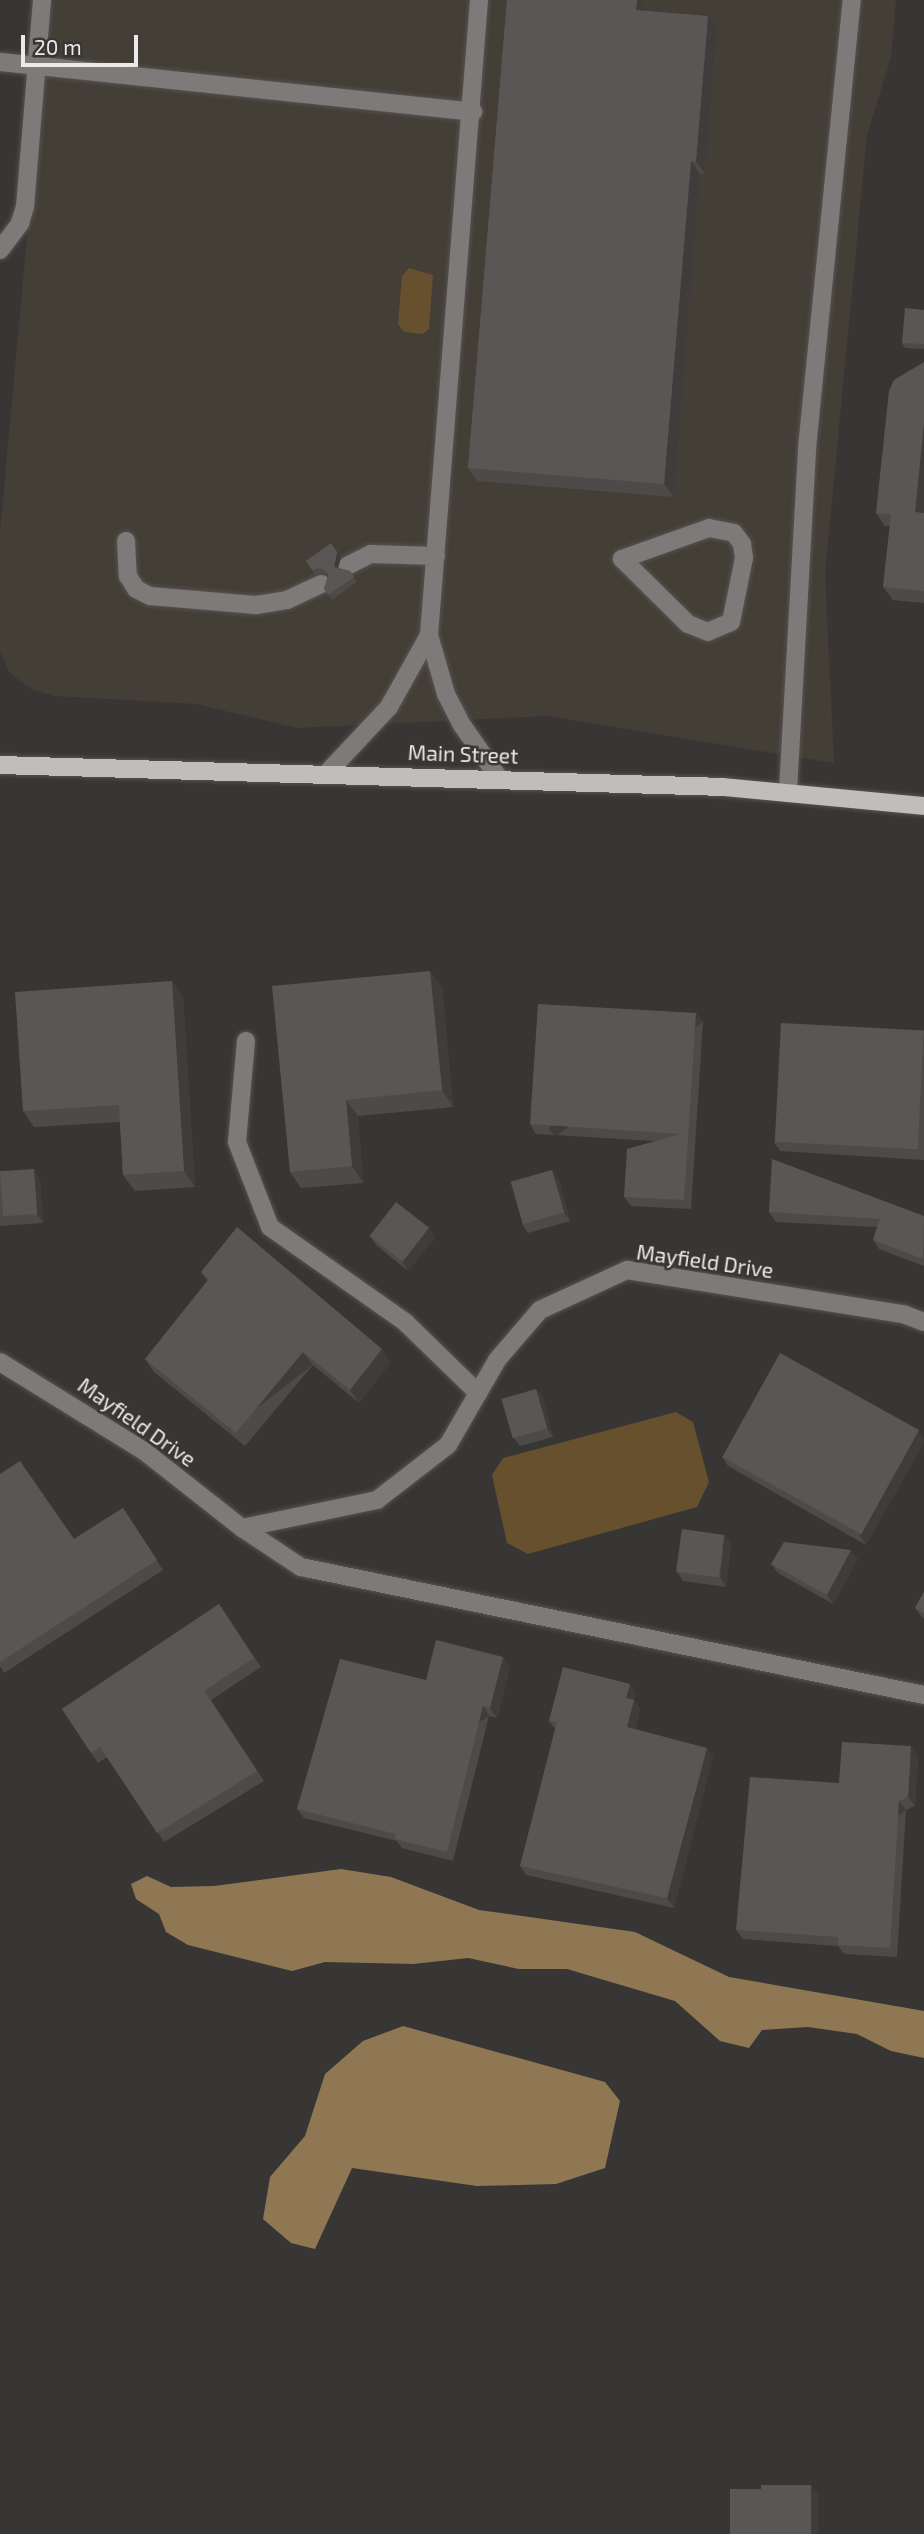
<!DOCTYPE html>
<style>
body{margin:0}
#map{position:relative;width:924px;height:2534px;overflow:hidden;background:#383634;font-family:"Exo 2",sans-serif}
div>[style]{position:absolute}
[style*='--x']{left:calc(var(--x)*1px);top:calc(var(--y)*1px);width:calc(var(--w)*1px);rotate:calc(var(--a)*1deg)}
.built>*{inset:0;background:#433e36}
.green>*{inset:0;background:#66502e}
.water>*{inset:0;background:#8f7753}
.roads{filter:drop-shadow(0 0 2px #555351) drop-shadow(0 0 2px #555351)}
.minor>*{height:18px;margin:-9px;padding:0 9px;transform-origin:9px;border-radius:9px;background:#7c7b7a}
.major>*{height:18px;margin:-9px;padding:0 9px;transform-origin:9px;border-radius:9px;background:#c0bebc}
.wall>*{inset:0;background:#4d4b49}
.shaded-wall>*{inset:0;background:#3e3d3c;transform-origin:0 0}
.building>*{inset:0;background:#595755;transform-origin:0 0}
span{translate:-50% -50%;white-space:nowrap;text-align:center;line-height:1.15;-webkit-text-stroke:5px #383634;paint-order:stroke}
.street-label{font-size:21px;color:#ebeae8}
.scale{position:absolute;left:21px;top:35px;width:117px;height:32px;box-sizing:border-box;border:4px solid #ebeae8;border-top:0;padding-left:9px;font-size:21px;line-height:24px;white-space:nowrap;color:#ebeae8;-webkit-text-stroke:5px #383634;paint-order:stroke}
</style>
<div id="map">
<div class="built">
<i style="clip-path:polygon(49px 0,896px 0,891px 57px,867px 135px,825px 573px,834px 763px,547px 716px,297px 728px,196px 704px,54px 696px,31px 689px,10px 673px,0 652px,0 531px)"></i>
</div>
<div class="green">
<i style="clip-path:polygon(409px 268px,433px 275px,429px 329px,423px 334px,404px 332px,398px 324px,402px 276px)"></i>
<i style="clip-path:polygon(676px 1412px,693px 1422px,709px 1482px,697px 1507px,528px 1554px,507px 1543px,492px 1475px,503px 1458px)"></i>
</div>
<div class="water">
<i style="clip-path:polygon(341px 1869px,391px 1877px,479px 1910px,635px 1932px,729px 1977px,924px 2011px,924px 2058px,891px 2051px,857px 2034px,808px 2027px,762px 2030px,749px 2048px,720px 2041px,675px 2001px,567px 1969px,519px 1969px,468px 1958px,413px 1964px,325px 1962px,292px 1971px,188px 1945px,166px 1932px,159px 1914px,136px 1899px,131px 1884px,147px 1876px,171px 1887px,214px 1886px)"></i>
<i style="clip-path:polygon(403px 2026px,605px 2082px,620px 2101px,605px 2168px,556px 2184px,477px 2186px,352px 2168px,315px 2249px,291px 2243px,263px 2219px,270px 2177px,305px 2136px,325px 2074px,363px 2041px)"></i>
</div>
<div class="roads">
<div class="minor">
<i style="--x:479;--y:0;--w:637;--a:94.5"></i>
<i style="--x:429;--y:635;--w:61;--a:73.9"></i>
<i style="--x:446;--y:694;--w:35;--a:63"></i>
<i style="--x:462;--y:725;--w:65;--a:55.1"></i>
<i style="--x:0;--y:62;--w:476;--a:6"></i>
<i style="--x:0;--y:250;--w:34;--a:-53"></i>
<i style="--x:20;--y:223;--w:17;--a:-73"></i>
<i style="--x:25;--y:207;--w:208;--a:-85.3"></i>
<i style="--x:709;--y:528;--w:25;--a:11"></i>
<i style="--x:734;--y:533;--w:14;--a:54"></i>
<i style="--x:742;--y:544;--w:14;--a:82"></i>
<i style="--x:744;--y:558;--w:65;--a:101.5"></i>
<i style="--x:731;--y:622;--w:25;--a:157"></i>
<i style="--x:708;--y:632;--w:22;--a:-158"></i>
<i style="--x:688;--y:624;--w:93;--a:-135.4"></i>
<i style="--x:622;--y:559;--w:92;--a:-19.6"></i>
<i style="--x:126;--y:541;--w:35;--a:87"></i>
<i style="--x:128;--y:576;--w:15;--a:58"></i>
<i style="--x:136;--y:589;--w:16;--a:27"></i>
<i style="--x:150;--y:596;--w:106;--a:4.9"></i>
<i style="--x:256;--y:605;--w:31;--a:-9"></i>
<i style="--x:287;--y:600;--w:38;--a:-25"></i>
<i style="--x:347;--y:566;--w:27;--a:-27"></i>
<i style="--x:371;--y:554;--w:65;--a:1.8"></i>
<i style="--x:328;--y:772;--w:89;--a:-46.8"></i>
<i style="--x:389;--y:707;--w:82;--a:-60.9"></i>
<i style="--x:788;--y:791;--w:344;--a:-86.8"></i>
<i style="--x:807;--y:448;--w:450;--a:-84.3"></i>
<i style="--x:246;--y:1041;--w:101;--a:95.1"></i>
<i style="--x:237;--y:1142;--w:91;--a:68.8"></i>
<i style="--x:270;--y:1227;--w:165;--a:35.1"></i>
<i style="--x:405;--y:1322;--w:102;--a:44.2"></i>
<i style="--x:0;--y:1362;--w:169;--a:31.7"></i>
<i style="--x:144;--y:1451;--w:125;--a:38.2"></i>
<i style="--x:242;--y:1528;--w:71;--a:33.5"></i>
<i style="--x:301;--y:1567;--w:636;--a:11.61"></i>
<i style="--x:242;--y:1528;--w:138;--a:-11.7"></i>
<i style="--x:377;--y:1500;--w:90;--a:-37.8"></i>
<i style="--x:448;--y:1445;--w:98;--a:-60"></i>
<i style="--x:497;--y:1360;--w:66;--a:-49.3"></i>
<i style="--x:540;--y:1310;--w:96;--a:-24.7"></i>
<i style="--x:627;--y:1270;--w:279;--a:9.1"></i>
<i style="--x:903;--y:1314;--w:22;--a:21"></i>
</div>
<div class="major">
<i style="--x:0;--y:765;--w:723;--a:1.74"></i>
<i style="--x:723;--y:787;--w:202;--a:5.4"></i>
</div>
</div>
<div class="wall">
<i style="clip-path:polygon(507px 0,640px 0,647px 11px,717px 29px,705px 174px,700px 174px,674px 497px,477px 481px,468px 468px)"></i>
<i style="clip-path:polygon(924px 310px,924px 349px,905px 348px,902px 343px)"></i>
<i style="clip-path:polygon(924px 362px,924px 603px,893px 600px,883px 587px,890px 526px,885px 526px,876px 513px)"></i>
<i style="clip-path:polygon(331px 543px,341px 557px,338px 568px,350px 571px,357px 582px,332px 600px,324px 589px,328px 576px,324px 573px,315px 575px,306px 561px)"></i>
<i style="clip-path:polygon(430px 971px,442px 987px,453px 1107px,358px 1116px,363px 1183px,301px 1188px,290px 1172px)"></i>
<i style="clip-path:polygon(172px 981px,183px 997px,195px 1187px,135px 1191px,123px 1175px,120px 1122px,34px 1127px,23px 1111px)"></i>
<i style="clip-path:polygon(696px 1013px,703px 1022px,691px 1209px,631px 1206px,624px 1197px,655px 1141px,536px 1134px,530px 1124px)"></i>
<i style="clip-path:polygon(924px 1031px,924px 1160px,780px 1151px,774px 1142px)"></i>
<i style="clip-path:polygon(0 1171px,40px 1179px,43px 1223px,0 1226px)"></i>
<i style="clip-path:polygon(559px 1179px,570px 1221px,528px 1233px,522px 1224px)"></i>
<i style="clip-path:polygon(769px 1212px,924px 1216px,924px 1266px,879px 1249px,873px 1240px,877px 1227px,776px 1222px)"></i>
<i style="clip-path:polygon(369px 1235px,435px 1237px,408px 1271px,376px 1245px)"></i>
<i style="clip-path:polygon(201px 1272px,391px 1362px,359px 1403px,313px 1365px,245px 1446px,154px 1372px,145px 1359px,207px 1281px)"></i>
<i style="clip-path:polygon(536px 1389px,543px 1398px,553px 1437px,520px 1446px,513px 1437px)"></i>
<i style="clip-path:polygon(918px 1431px,924px 1439px,924px 1442px,866px 1545px,728px 1466px,722px 1457px)"></i>
<i style="clip-path:polygon(0 1474px,74px 1539px,123px 1508px,163px 1570px,4px 1673px,0 1666px)"></i>
<i style="clip-path:polygon(731px 1544px,726px 1587px,683px 1581px,677px 1572px)"></i>
<i style="clip-path:polygon(858px 1559px,833px 1604px,778px 1573px,771px 1564px)"></i>
<i style="clip-path:polygon(924px 1592px,924px 1618px,922px 1617px,915px 1608px)"></i>
<i style="clip-path:polygon(219px 1604px,261px 1667px,211px 1700px,264px 1781px,164px 1842px,107px 1757px,98px 1763px,62px 1709px)"></i>
<i style="clip-path:polygon(503px 1657px,510px 1666px,497px 1718px,489px 1716px,453px 1861px,402px 1848px,397px 1841px,304px 1818px,297px 1809px,426px 1680px)"></i>
<i style="clip-path:polygon(630px 1684px,636px 1693px,634px 1701px,640px 1709px,635px 1729px,713px 1757px,674px 1908px,526px 1875px,520px 1866px,555px 1729px,549px 1721px)"></i>
<i style="clip-path:polygon(918px 1756px,915px 1806px,906px 1810px,897px 1957px,844px 1954px,838px 1946px,743px 1939px,736px 1930px,839px 1783px)"></i>
</div>
<div class="shaded-wall">
<i style="clip-path:polygon(637px 0,640px 0,647px 10px,645px 23px,636px 10px)"></i>
<i style="clip-path:polygon(708px 16px,717px 29px,705px 174px,696px 161px)"></i>
<i style="clip-path:polygon(691px 161px,700px 174px,674px 497px,664px 484px)"></i>
<i style="clip-path:polygon(924px 423px,924px 524px,915px 512px)"></i>
<i style="clip-path:polygon(337px 552px,341px 557px,337px 572px,334px 567px)"></i>
<i style="clip-path:polygon(430px 971px,442px 987px,453px 1107px,442px 1090px)"></i>
<i style="clip-path:polygon(172px 981px,183px 997px,195px 1187px,184px 1171px)"></i>
<i style="left:696px;top:1013px;width:11px;height:187px;rotate:52deg"></i>
<i style="clip-path:polygon(346px 1100px,358px 1116px,363px 1183px,352px 1166px)"></i>
<i style="clip-path:polygon(34px 1169px,40px 1179px,43px 1223px,37px 1214px)"></i>
<i style="clip-path:polygon(552px 1170px,559px 1179px,570px 1221px,564px 1212px)"></i>
<i style="clip-path:polygon(429px 1228px,435px 1237px,408px 1271px,402px 1261px)"></i>
<i style="clip-path:polygon(382px 1349px,391px 1362px,359px 1403px,350px 1390px)"></i>
<i style="left:303px;top:1352px;width:16px;height:105px;rotate:52deg"></i>
<i style="clip-path:polygon(536px 1389px,543px 1398px,553px 1437px,547px 1428px)"></i>
<i style="clip-path:polygon(918px 1431px,924px 1439px,924px 1442px,866px 1545px,860px 1536px)"></i>
<i style="clip-path:polygon(725px 1535px,731px 1544px,726px 1587px,720px 1577px)"></i>
<i style="clip-path:polygon(851px 1550px,858px 1559px,833px 1604px,827px 1595px)"></i>
<i style="clip-path:polygon(503px 1657px,510px 1666px,497px 1718px,490px 1708px)"></i>
<i style="clip-path:polygon(630px 1684px,636px 1693px,634px 1701px,640px 1709px,633px 1736px,627px 1727px,626px 1698px)"></i>
<i style="left:483px;top:1706px;width:12px;height:150px;rotate:59deg"></i>
<i style="clip-path:polygon(911px 1746px,918px 1756px,915px 1806px,908px 1797px)"></i>
<i style="clip-path:polygon(707px 1748px,713px 1757px,674px 1908px,667px 1898px)"></i>
<i style="left:899px;top:1801px;width:11px;height:147px;rotate:52deg"></i>
<i style="clip-path:polygon(811px 2485px,818px 2494px,818px 2534px,811px 2534px)"></i>
</div>
<div class="building">
<i style="clip-path:polygon(507px 0,637px 0,636px 10px,708px 16px,696px 161px,691px 161px,664px 484px,468px 468px)"></i>
<i style="clip-path:polygon(905px 308px,924px 310px,924px 344px,902px 343px)"></i>
<i style="clip-path:polygon(924px 362px,924px 423px,915px 512px,924px 513px,924px 591px,883px 587px,891px 514px,876px 513px,889px 391px,894px 380px)"></i>
<i style="clip-path:polygon(331px 543px,337px 552px,334px 567px,350px 571px,354px 577px,328px 595px,324px 589px,329px 574px,320px 568px,312px 570px,306px 561px)"></i>
<i style="clip-path:polygon(430px 971px,442px 1090px,346px 1100px,352px 1166px,290px 1172px,272px 986px)"></i>
<i style="clip-path:polygon(172px 981px,184px 1171px,123px 1175px,119px 1105px,23px 1111px,15px 992px)"></i>
<i style="clip-path:polygon(538px 1004px,696px 1013px,684px 1200px,624px 1197px,627px 1149px,680px 1134px,530px 1124px)"></i>
<i style="left:781px;top:1023px;width:143px;height:119px;rotate:3deg"></i>
<i style="clip-path:polygon(772px 1159px,924px 1216px,923px 1259px,873px 1240px,880px 1219px,769px 1212px)"></i>
<i style="left:34px;top:1169px;width:45px;height:34px;rotate:86deg"></i>
<i style="left:552px;top:1170px;width:44px;height:43px;rotate:74deg"></i>
<i style="left:396px;top:1202px;width:42px;height:43px;rotate:38deg"></i>
<i style="clip-path:polygon(237px 1227px,382px 1349px,350px 1390px,303px 1352px,236px 1433px,145px 1359px,209px 1279px,201px 1272px)"></i>
<i style="left:780px;top:1353px;width:159px;height:119px;rotate:29deg"></i>
<i style="left:536px;top:1389px;width:41px;height:36px;rotate:74deg"></i>
<i style="clip-path:polygon(20px 1461px,74px 1539px,123px 1508px,157px 1560px,0 1662px,0 1474px)"></i>
<i style="left:682px;top:1529px;width:43px;height:43px;rotate:8deg"></i>
<i style="clip-path:polygon(784px 1542px,851px 1550px,827px 1595px,771px 1564px)"></i>
<i style="clip-path:polygon(924px 1592px,924px 1613px,915px 1608px)"></i>
<i style="clip-path:polygon(219px 1604px,254px 1658px,204px 1691px,257px 1771px,157px 1833px,100px 1747px,91px 1753px,62px 1709px)"></i>
<i style="clip-path:polygon(436px 1640px,503px 1657px,490px 1708px,483px 1706px,447px 1852px,395px 1839px,396px 1834px,297px 1809px,340px 1659px,426px 1680px)"></i>
<i style="clip-path:polygon(563px 1667px,630px 1684px,626px 1698px,634px 1700px,627px 1727px,707px 1748px,667px 1898px,520px 1866px,557px 1722px,549px 1721px)"></i>
<i style="clip-path:polygon(842px 1742px,911px 1746px,908px 1797px,899px 1801px,890px 1948px,838px 1945px,838px 1937px,736px 1930px,750px 1777px,839px 1783px)"></i>
<i style="clip-path:polygon(761px 2485px,811px 2485px,811px 2534px,730px 2534px,730px 2489px,761px 2489px)"></i>
</div>
<div class="street-label">
<span style="left:463px;top:754px;rotate:2deg">Main Street</span>
<span style="left:705px;top:1261px;rotate:8deg">Mayfield Drive</span>
<span style="left:137px;top:1422px;rotate:35deg">Mayfield Drive</span>
</div>
<div class="scale">20 m</div>
</div>
